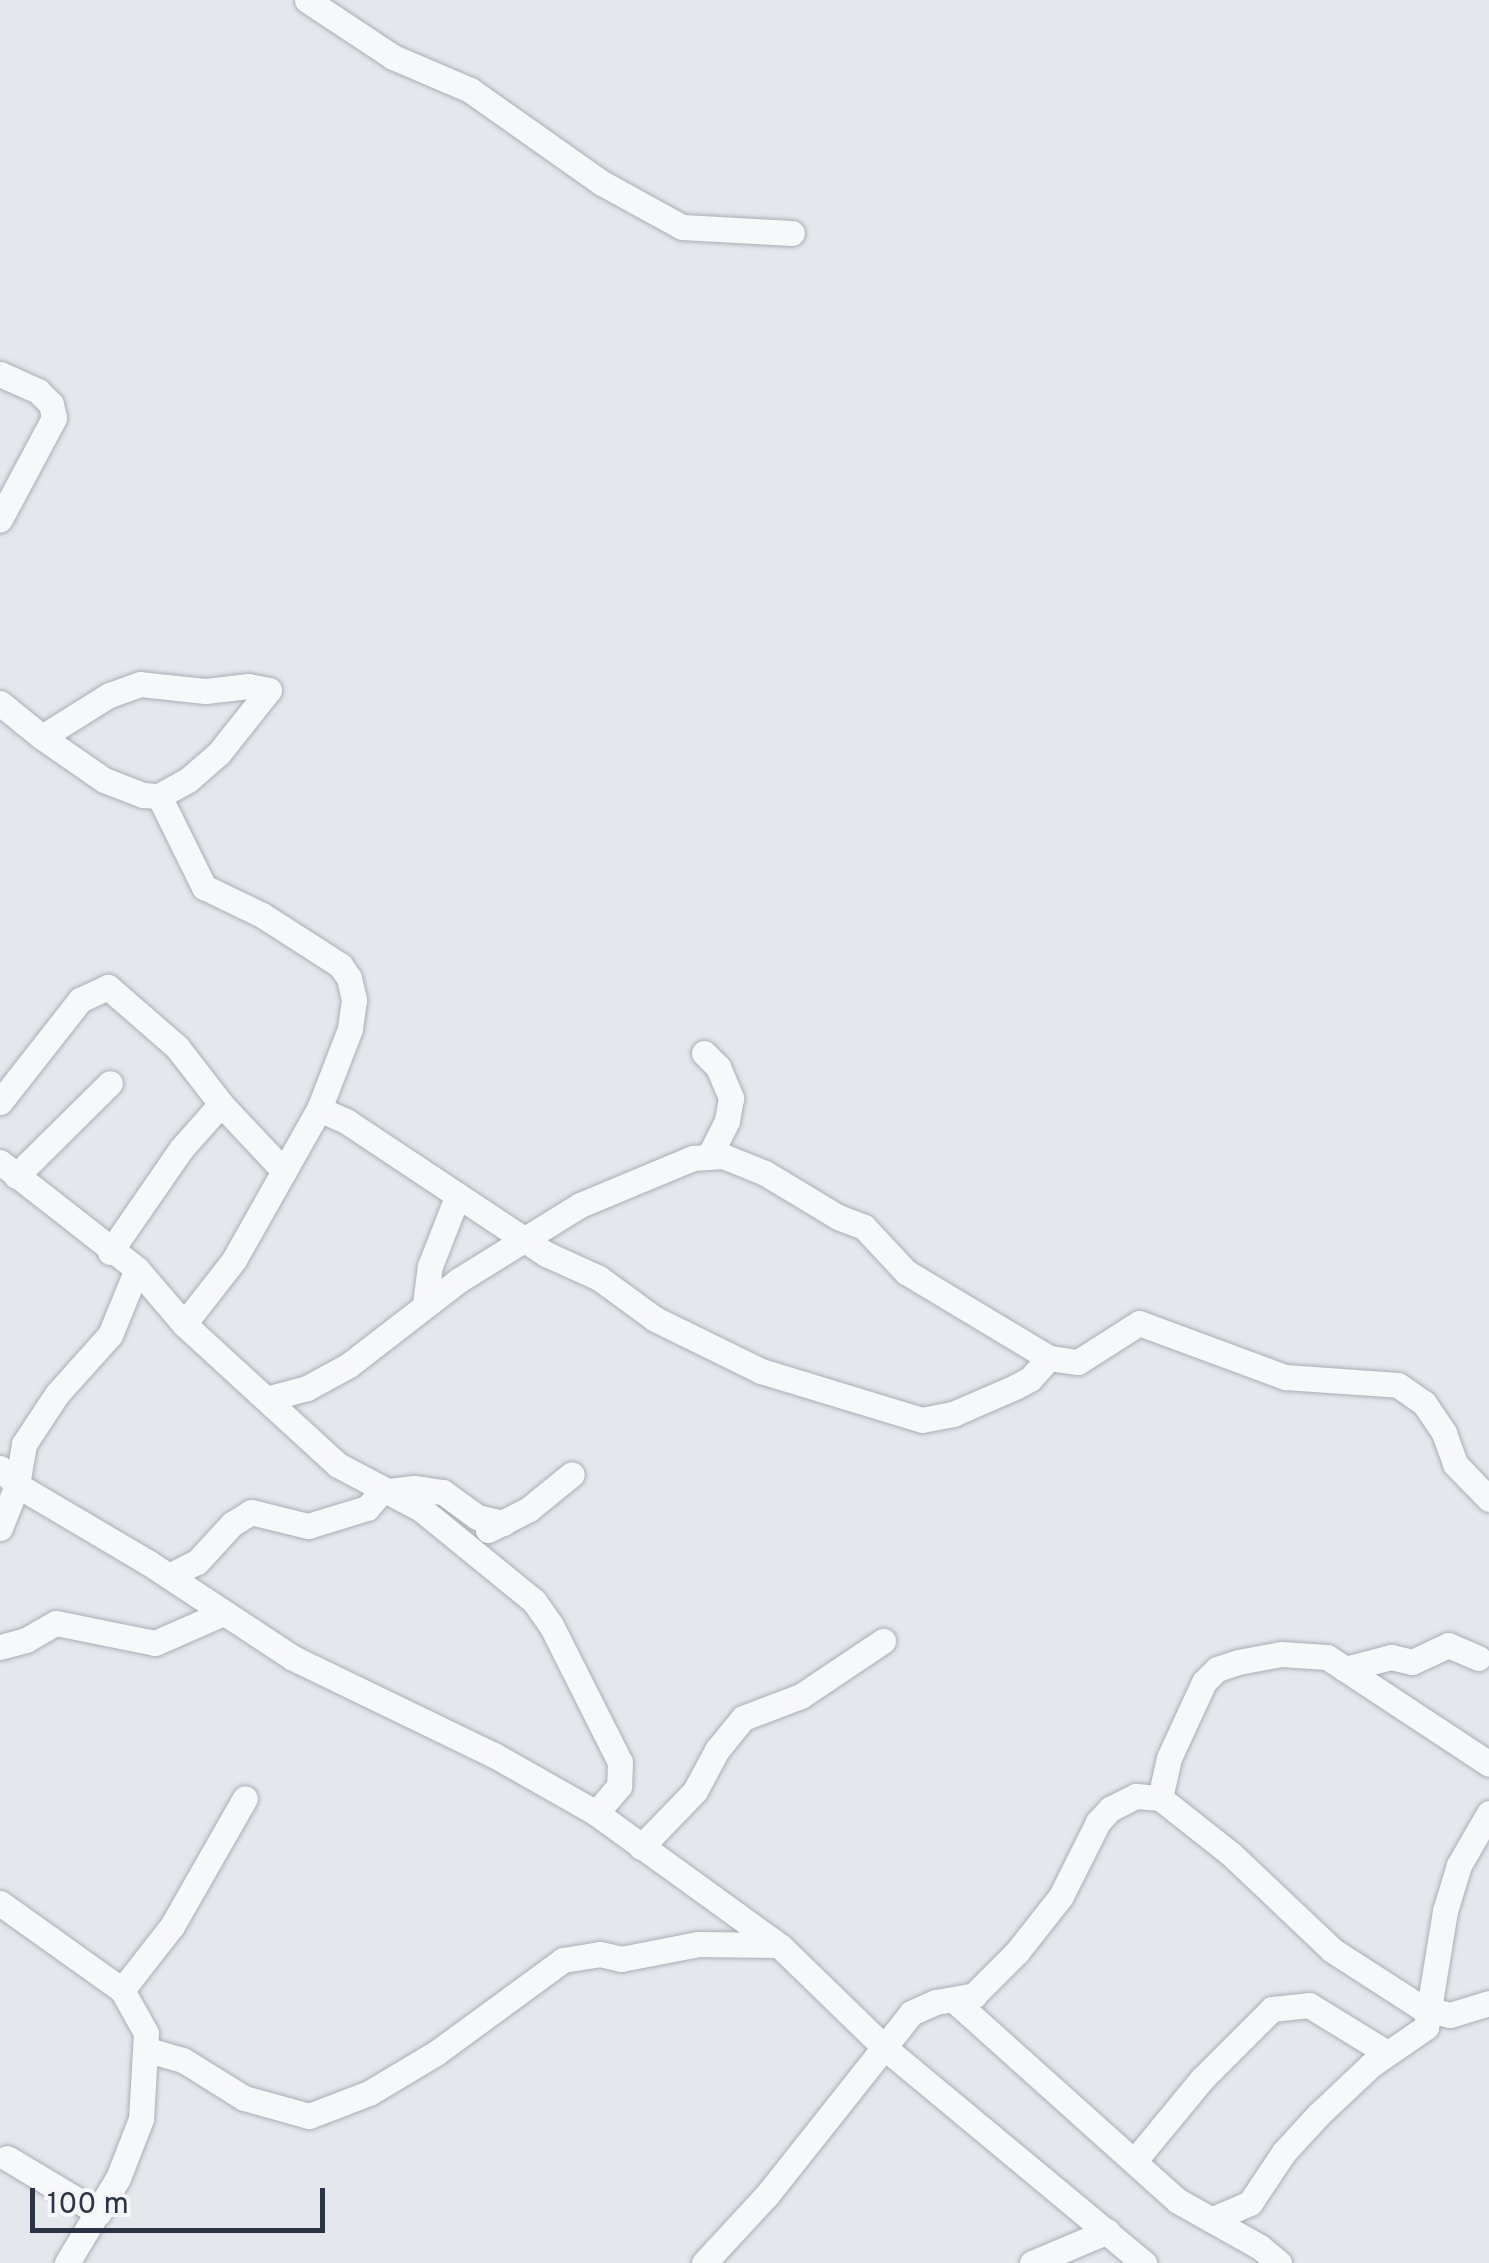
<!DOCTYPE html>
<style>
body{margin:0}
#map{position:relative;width:1489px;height:2263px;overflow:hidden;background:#e4e7ec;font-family:Overpass,sans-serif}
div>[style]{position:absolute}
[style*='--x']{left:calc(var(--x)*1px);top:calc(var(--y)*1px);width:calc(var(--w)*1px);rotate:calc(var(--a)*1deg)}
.roads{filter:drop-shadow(0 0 2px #a9aeb7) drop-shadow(0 0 2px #a9aeb7)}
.minor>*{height:25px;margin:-12.5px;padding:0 12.5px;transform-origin:12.5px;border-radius:12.5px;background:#f7f8fa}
span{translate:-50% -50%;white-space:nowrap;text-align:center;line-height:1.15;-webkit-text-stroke:9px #f4f6f9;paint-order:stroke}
.scale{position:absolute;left:30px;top:2188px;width:295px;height:45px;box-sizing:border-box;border:5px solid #2b3445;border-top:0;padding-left:12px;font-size:30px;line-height:35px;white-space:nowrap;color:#2b3445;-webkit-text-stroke:8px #f4f6f9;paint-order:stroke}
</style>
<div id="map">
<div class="roads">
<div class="minor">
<i style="--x:307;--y:0;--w:103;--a:33.5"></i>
<i style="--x:393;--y:57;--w:84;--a:23.2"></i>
<i style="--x:470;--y:90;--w:161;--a:35.2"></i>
<i style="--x:602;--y:183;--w:91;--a:28.8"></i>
<i style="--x:682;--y:227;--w:110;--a:3.1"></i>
<i style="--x:0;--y:374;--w:42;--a:24.1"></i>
<i style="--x:38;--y:391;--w:18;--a:45"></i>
<i style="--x:51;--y:404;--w:14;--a:78"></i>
<i style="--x:54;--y:418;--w:115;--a:118.1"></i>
<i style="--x:0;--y:703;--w:54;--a:39"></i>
<i style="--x:42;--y:737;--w:75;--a:34.7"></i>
<i style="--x:104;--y:780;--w:42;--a:21"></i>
<i style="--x:143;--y:795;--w:16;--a:4"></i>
<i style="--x:159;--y:796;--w:33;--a:-29"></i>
<i style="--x:188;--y:780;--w:41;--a:-41.1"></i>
<i style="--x:219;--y:753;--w:80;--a:-51.6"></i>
<i style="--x:269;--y:690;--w:20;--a:-169"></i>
<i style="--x:249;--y:686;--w:44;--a:173.5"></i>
<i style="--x:205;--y:691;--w:65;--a:-173.9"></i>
<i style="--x:140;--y:684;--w:33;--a:160"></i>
<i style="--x:109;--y:695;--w:79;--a:147.9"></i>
<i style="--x:159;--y:796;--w:102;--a:63.7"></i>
<i style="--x:204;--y:887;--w:64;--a:25.8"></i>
<i style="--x:262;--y:915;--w:93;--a:32.7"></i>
<i style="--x:340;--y:965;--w:16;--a:55"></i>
<i style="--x:349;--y:978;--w:23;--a:77"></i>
<i style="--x:354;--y:1000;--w:29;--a:98"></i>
<i style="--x:350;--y:1029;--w:86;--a:111.2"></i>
<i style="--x:319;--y:1109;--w:173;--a:119.4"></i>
<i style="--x:234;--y:1260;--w:81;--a:128"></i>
<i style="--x:704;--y:1053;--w:20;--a:45"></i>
<i style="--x:718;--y:1067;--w:34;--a:67"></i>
<i style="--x:731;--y:1098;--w:23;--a:100"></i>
<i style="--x:727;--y:1121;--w:39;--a:117"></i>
<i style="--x:0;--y:1102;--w:130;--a:-51.9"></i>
<i style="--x:80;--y:1000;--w:31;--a:-25"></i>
<i style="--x:108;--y:987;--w:91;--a:41"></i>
<i style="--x:177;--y:1047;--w:72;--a:52.3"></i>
<i style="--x:221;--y:1104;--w:92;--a:46.8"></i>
<i style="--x:319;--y:1109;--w:30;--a:24"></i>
<i style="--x:346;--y:1121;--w:240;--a:33.6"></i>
<i style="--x:546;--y:1254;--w:58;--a:24.4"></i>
<i style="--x:599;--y:1278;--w:69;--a:36.2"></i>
<i style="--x:655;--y:1319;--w:118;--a:26.1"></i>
<i style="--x:761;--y:1371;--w:168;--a:16.9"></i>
<i style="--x:922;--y:1420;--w:32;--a:-11"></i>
<i style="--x:953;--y:1414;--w:68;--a:-23.5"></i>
<i style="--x:1015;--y:1387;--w:17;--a:-28"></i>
<i style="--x:1030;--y:1379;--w:28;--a:-48"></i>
<i style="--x:0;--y:1162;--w:174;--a:38"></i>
<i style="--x:137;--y:1269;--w:72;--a:49.5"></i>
<i style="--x:184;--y:1324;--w:209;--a:42.5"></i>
<i style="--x:338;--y:1465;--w:94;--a:27.9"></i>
<i style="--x:421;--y:1509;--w:146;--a:39.2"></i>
<i style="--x:534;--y:1601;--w:29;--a:55"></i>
<i style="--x:551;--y:1625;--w:153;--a:63.3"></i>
<i style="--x:620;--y:1762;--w:24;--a:92"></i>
<i style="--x:619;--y:1786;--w:35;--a:130"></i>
<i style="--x:16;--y:1176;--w:132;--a:-44.7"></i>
<i style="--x:110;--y:1252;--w:125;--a:-55.4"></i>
<i style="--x:181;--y:1149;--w:60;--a:-48.4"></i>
<i style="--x:425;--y:1305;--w:39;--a:-83"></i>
<i style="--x:430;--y:1266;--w:74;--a:-68.6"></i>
<i style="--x:266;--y:1399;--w:42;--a:-15"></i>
<i style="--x:307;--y:1388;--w:48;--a:-28.7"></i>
<i style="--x:349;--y:1365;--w:139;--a:-37.7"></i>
<i style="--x:459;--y:1280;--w:142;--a:-31.8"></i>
<i style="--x:580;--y:1205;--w:122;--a:-22.6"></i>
<i style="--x:693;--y:1158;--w:30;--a:-4"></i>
<i style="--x:723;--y:1156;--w:45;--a:22"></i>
<i style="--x:765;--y:1173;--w:85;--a:31.1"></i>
<i style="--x:838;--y:1217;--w:28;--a:21"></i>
<i style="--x:864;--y:1227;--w:62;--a:47"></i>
<i style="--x:906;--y:1272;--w:167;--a:31"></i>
<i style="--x:1049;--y:1358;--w:29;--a:8"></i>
<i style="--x:1078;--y:1362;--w:72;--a:-32.6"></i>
<i style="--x:1139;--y:1323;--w:156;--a:20.3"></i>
<i style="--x:1285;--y:1377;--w:113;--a:4"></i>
<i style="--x:1398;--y:1385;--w:32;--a:35"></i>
<i style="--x:1424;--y:1403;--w:36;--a:56"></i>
<i style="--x:1444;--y:1433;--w:33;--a:70"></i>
<i style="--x:1455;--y:1464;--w:49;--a:45.8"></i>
<i style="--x:0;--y:1468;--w:24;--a:45"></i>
<i style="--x:17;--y:1485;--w:153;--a:30.6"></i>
<i style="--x:149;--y:1563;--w:173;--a:33.4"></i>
<i style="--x:293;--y:1658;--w:223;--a:25.8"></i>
<i style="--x:494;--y:1755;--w:117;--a:29.6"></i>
<i style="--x:596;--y:1813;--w:228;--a:35.9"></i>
<i style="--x:781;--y:1947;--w:145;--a:44.2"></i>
<i style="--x:885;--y:2048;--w:337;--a:39.7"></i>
<i style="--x:0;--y:1528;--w:46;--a:-68.4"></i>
<i style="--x:17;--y:1485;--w:42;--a:-80.3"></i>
<i style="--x:24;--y:1444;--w:60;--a:-56.6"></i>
<i style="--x:57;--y:1394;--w:79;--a:-48.1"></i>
<i style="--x:110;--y:1335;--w:71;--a:-67.8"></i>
<i style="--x:488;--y:1530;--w:46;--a:-27.1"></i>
<i style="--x:529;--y:1509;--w:55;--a:-39.1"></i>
<i style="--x:169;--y:1576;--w:31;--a:-27"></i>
<i style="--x:197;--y:1562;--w:52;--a:-47.4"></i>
<i style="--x:232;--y:1524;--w:22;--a:-32"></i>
<i style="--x:251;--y:1512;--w:59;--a:13.8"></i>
<i style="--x:308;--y:1526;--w:62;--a:-17"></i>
<i style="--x:367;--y:1508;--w:21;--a:-49"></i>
<i style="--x:381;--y:1492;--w:33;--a:-7"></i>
<i style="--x:414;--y:1488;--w:29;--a:8"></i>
<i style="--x:443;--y:1492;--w:42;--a:36.3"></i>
<i style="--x:477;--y:1517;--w:27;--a:13"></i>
<i style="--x:0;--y:1647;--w:27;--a:-15"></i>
<i style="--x:26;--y:1640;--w:34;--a:-30"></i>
<i style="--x:56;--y:1623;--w:101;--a:11.4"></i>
<i style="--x:155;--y:1643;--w:72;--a:-23.7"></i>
<i style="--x:1345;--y:1669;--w:48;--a:-14.6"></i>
<i style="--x:1391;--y:1657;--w:22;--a:13"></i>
<i style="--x:1412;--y:1662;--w:40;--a:-25"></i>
<i style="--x:1448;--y:1645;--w:33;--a:23"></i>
<i style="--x:1160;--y:1798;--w:41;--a:-77.3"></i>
<i style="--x:1169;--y:1758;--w:84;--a:-65.3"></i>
<i style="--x:1204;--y:1682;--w:18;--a:-45"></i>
<i style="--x:1217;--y:1669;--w:22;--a:-18"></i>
<i style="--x:1238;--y:1662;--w:44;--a:-10.5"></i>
<i style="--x:1281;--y:1654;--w:46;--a:3.7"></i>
<i style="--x:1327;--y:1657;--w:194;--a:33.4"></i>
<i style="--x:641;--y:1847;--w:78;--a:-46"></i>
<i style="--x:695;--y:1791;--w:47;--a:-61.8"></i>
<i style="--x:717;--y:1750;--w:41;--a:-50.9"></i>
<i style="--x:743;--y:1718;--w:62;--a:-20.8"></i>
<i style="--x:801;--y:1696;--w:99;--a:-33.9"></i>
<i style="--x:0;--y:1903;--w:150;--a:35.5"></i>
<i style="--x:122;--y:1990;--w:49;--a:60.8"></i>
<i style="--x:146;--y:2033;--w:86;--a:93.3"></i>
<i style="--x:141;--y:2119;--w:63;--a:111.3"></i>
<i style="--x:118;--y:2178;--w:99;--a:121"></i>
<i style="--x:122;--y:1990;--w:81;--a:-52"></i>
<i style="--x:172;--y:1926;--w:147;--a:-60.3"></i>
<i style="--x:956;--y:2002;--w:298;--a:41.9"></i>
<i style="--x:1178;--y:2201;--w:94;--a:29.3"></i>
<i style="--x:1260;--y:2247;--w:25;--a:40"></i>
<i style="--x:148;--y:2050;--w:36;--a:16"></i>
<i style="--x:183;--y:2060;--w:72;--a:31.9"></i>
<i style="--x:244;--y:2098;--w:67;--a:15.5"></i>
<i style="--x:309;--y:2116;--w:64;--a:-21"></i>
<i style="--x:369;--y:2093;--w:78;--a:-30.8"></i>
<i style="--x:436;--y:2053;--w:157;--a:-36.2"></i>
<i style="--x:563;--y:1960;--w:37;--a:-9"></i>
<i style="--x:600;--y:1954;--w:22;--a:13"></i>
<i style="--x:621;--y:1959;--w:78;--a:-11"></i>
<i style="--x:698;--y:1944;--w:79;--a:0.7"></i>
<i style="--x:7;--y:2158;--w:107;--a:30.9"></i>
<i style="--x:1136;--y:2159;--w:104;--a:-50.5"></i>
<i style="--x:1202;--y:2079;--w:99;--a:-45"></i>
<i style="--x:1272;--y:2009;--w:37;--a:-6"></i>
<i style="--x:1309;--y:2005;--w:92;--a:31.6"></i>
<i style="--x:1213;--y:2219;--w:40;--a:-23.4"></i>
<i style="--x:1250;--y:2203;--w:61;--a:-56.3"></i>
<i style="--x:1284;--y:2152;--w:50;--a:-47.4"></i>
<i style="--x:1318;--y:2115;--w:73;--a:-43.3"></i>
<i style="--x:1371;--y:2065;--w:67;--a:-34.6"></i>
<i style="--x:1426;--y:2027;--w:118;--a:-80.7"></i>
<i style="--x:1445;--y:1911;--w:48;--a:-73.1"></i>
<i style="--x:1459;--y:1865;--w:60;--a:-60"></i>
<i style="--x:704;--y:2263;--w:93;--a:-47.2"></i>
<i style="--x:767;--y:2195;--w:232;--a:-51.6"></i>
<i style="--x:911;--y:2013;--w:27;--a:-24"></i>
<i style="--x:936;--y:2002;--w:39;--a:-10"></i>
<i style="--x:974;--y:1995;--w:61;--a:-45"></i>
<i style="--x:1017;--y:1952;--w:71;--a:-51.8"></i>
<i style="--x:1061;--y:1896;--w:83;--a:-63.4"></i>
<i style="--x:1098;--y:1822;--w:18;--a:-47"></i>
<i style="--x:1110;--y:1809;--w:29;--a:-27"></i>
<i style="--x:1136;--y:1796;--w:24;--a:5"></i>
<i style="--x:1160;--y:1798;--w:90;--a:38.3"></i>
<i style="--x:1231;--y:1854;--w:139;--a:43.5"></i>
<i style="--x:1332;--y:1950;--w:107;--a:32.8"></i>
<i style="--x:1422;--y:2008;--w:29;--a:14"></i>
<i style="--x:1450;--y:2015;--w:41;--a:-17.1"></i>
<i style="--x:1032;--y:2263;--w:82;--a:-22.8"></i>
</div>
</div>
<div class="scale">100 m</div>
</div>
